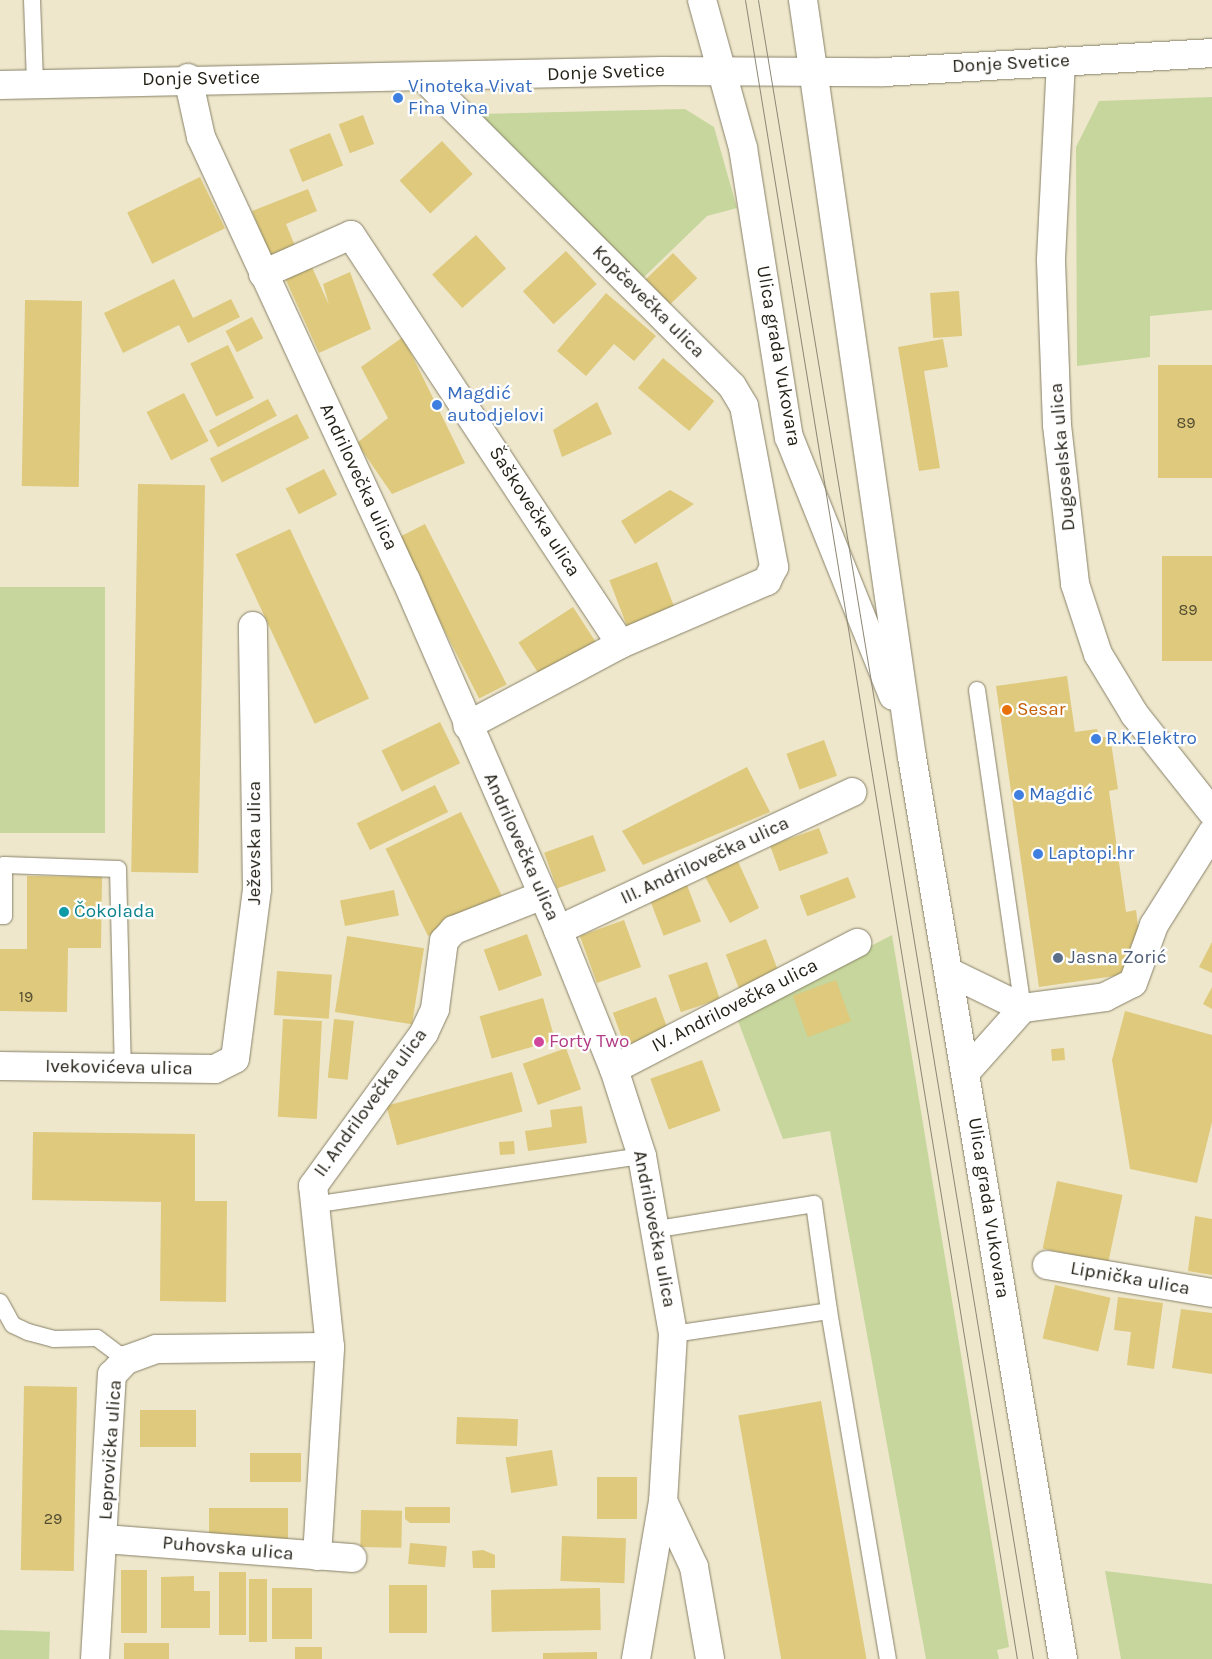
<!DOCTYPE html>
<meta charset="utf-8">
<style>
body{margin:0}
#map{position:relative;width:1212px;height:1659px;overflow:hidden;background:#eee7cc;font-family:Karla,sans-serif}
div>[style]{position:absolute}
[style*='--x']{left:calc(var(--x)*1px);top:calc(var(--y)*1px);width:calc(var(--w)*1px);rotate:calc(var(--a)*1deg)}
.green>*{inset:0;background:#c6d69d;transform-origin:0 0}
.building>*{inset:0;background:#dec97c;transform-origin:0 0}
.roads{filter:drop-shadow(0 0 1px #888168) drop-shadow(0 0 1px #888168)}
.lane>*{height:16px;margin:-8px;padding:0 8px;transform-origin:8px;border-radius:8px;background:#fff}
.street>*{height:28px;margin:-14px;padding:0 14px;transform-origin:14px;border-radius:14px;background:#fff}
.secondary>*{height:28px;margin:-14px;padding:0 14px;transform-origin:14px;border-radius:14px;background:#fff}
.tram>*{height:1px;margin:-0.5px;padding:0 0.5px;transform-origin:0.5px;border-radius:0.5px;background:#8c8774}
.dots>*{width:14px;height:14px;translate:-50% -50%;box-sizing:border-box;border:2px solid #fff;border-radius:50%}
span{translate:-50% -50%;white-space:nowrap;text-align:center;line-height:1.15;-webkit-text-stroke:4.5px #fff;paint-order:stroke}
.number-label{font-size:16px;color:#534c31}
.number-label span{-webkit-text-stroke-width:0}
.street-label{font-size:19px;color:#252218}
.shop-label{font-size:19px;color:#366cbe}
.left{translate:0 -50%;text-align:left}
.food-label{font-size:19px;color:#c56008}
.culture-label{font-size:19px;color:#0d838f}
.service-label{font-size:19px;color:#4e5e75}
.hotel-label{font-size:19px;color:#b23c85}
</style>
<div id="map">
<div class="green">
<i style="clip-path:polygon(1212px 97px,1212px 310px,1150px 316px,1150px 357px,1077px 366px,1076px 147px,1099px 101px)"></i>
<i style="clip-path:polygon(685px 109px,714px 127px,737px 208px,707px 216px,642px 279px,478px 114px)"></i>
<i style="left:0;top:587px;width:105px;height:246px"></i>
<i style="clip-path:polygon(892px 935px,1009px 1647px,997px 1650px,999px 1659px,926px 1659px,830px 1131px,783px 1139px,736px 1016px)"></i>
<i style="clip-path:polygon(1105px 1571px,1212px 1584px,1212px 1659px,1121px 1659px)"></i>
<i style="left:0;top:1630px;width:50px;height:29px;rotate:2deg"></i>
</div>
<div class="building">
<i style="left:363px;top:115px;width:31px;height:26px;rotate:69deg"></i>
<i style="left:330px;top:133px;width:35px;height:44px;rotate:68deg"></i>
<i style="left:442px;top:141px;width:45px;height:58px;rotate:47deg"></i>
<i style="left:200px;top:177px;width:57px;height:81px;rotate:64deg"></i>
<i style="clip-path:polygon(308px 189px,317px 211px,286px 224px,295px 246px,270px 256px,252px 211px)"></i>
<i style="left:476px;top:235px;width:45px;height:59px;rotate:48deg"></i>
<i style="left:566px;top:251px;width:45px;height:59px;rotate:47deg"></i>
<i style="left:673px;top:253px;width:35px;height:38px;rotate:46deg"></i>
<i style="clip-path:polygon(311px 265px,329px 305px,323px 284px,350px 272px,371px 329px,319px 353px,285px 278px)"></i>
<i style="clip-path:polygon(174px 279px,193px 318px,231px 299px,240px 317px,188px 343px,179px 325px,123px 353px,104px 313px)"></i>
<i style="left:959px;top:291px;width:45px;height:29px;rotate:86deg"></i>
<i style="clip-path:polygon(606px 293px,656px 336px,634px 361px,614px 344px,586px 376px,557px 351px)"></i>
<i style="left:25px;top:300px;width:57px;height:186px;rotate:1deg"></i>
<i style="left:252px;top:317px;width:24px;height:30px;rotate:62deg"></i>
<i style="clip-path:polygon(403px 337px,465px 463px,392px 494px,357px 443px,388px 418px,361px 367px)"></i>
<i style="clip-path:polygon(943px 339px,948px 367px,924px 371px,940px 468px,919px 471px,898px 347px)"></i>
<i style="left:228px;top:345px;width:59px;height:42px;rotate:64deg"></i>
<i style="left:663px;top:358px;width:67px;height:39px;rotate:40deg"></i>
<i style="left:1212px;top:365px;width:113px;height:54px;rotate:90deg"></i>
<i style="left:184px;top:393px;width:54px;height:42px;rotate:63deg"></i>
<i style="left:268px;top:399px;width:19px;height:67px;rotate:62deg"></i>
<i style="clip-path:polygon(597px 402px,612px 434px,562px 457px,553px 430px)"></i>
<i style="left:297px;top:414px;width:27px;height:98px;rotate:63deg"></i>
<i style="left:324px;top:469px;width:29px;height:43px;rotate:63deg"></i>
<i style="left:138px;top:484px;width:67px;height:388px;rotate:1deg"></i>
<i style="clip-path:polygon(670px 490px,694px 504px,635px 544px,621px 521px)"></i>
<i style="left:425px;top:524px;width:180px;height:31px;rotate:63deg"></i>
<i style="left:290px;top:529px;width:187px;height:60px;rotate:65deg"></i>
<i style="left:1212px;top:556px;width:105px;height:50px;rotate:90deg"></i>
<i style="left:657px;top:562px;width:49px;height:51px;rotate:69deg"></i>
<i style="left:573px;top:607px;width:45px;height:65px;rotate:57deg"></i>
<i style="clip-path:polygon(1067px 676px,1075px 732px,1097px 729px,1099px 738px,1110px 736px,1118px 789px,1109px 791px,1126px 912px,1136px 910px,1140px 943px,1131px 944px,1135px 973px,1039px 987px,996px 686px)"></i>
<i style="left:440px;top:722px;width:46px;height:65px;rotate:64deg"></i>
<i style="left:824px;top:740px;width:38px;height:40px;rotate:70deg"></i>
<i style="clip-path:polygon(747px 767px,770px 812px,643px 865px,622px 831px)"></i>
<i style="left:435px;top:785px;width:30px;height:87px;rotate:64deg"></i>
<i style="left:461px;top:812px;width:97px;height:84px;rotate:64deg"></i>
<i style="left:819px;top:828px;width:27px;height:52px;rotate:70deg"></i>
<i style="left:593px;top:835px;width:38px;height:52px;rotate:70deg"></i>
<i style="clip-path:polygon(736px 857px,759px 908px,730px 923px,702px 871px)"></i>
<i style="clip-path:polygon(27px 876px,102px 877px,101px 948px,68px 948px,67px 1012px,0 1011px,0 949px,27px 949px)"></i>
<i style="left:848px;top:877px;width:22px;height:52px;rotate:69deg"></i>
<i style="left:687px;top:885px;width:39px;height:40px;rotate:69deg"></i>
<i style="left:394px;top:890px;width:26px;height:55px;rotate:79deg"></i>
<i style="left:624px;top:920px;width:50px;height:47px;rotate:70deg"></i>
<i style="left:527px;top:934px;width:44px;height:46px;rotate:70deg"></i>
<i style="left:347px;top:936px;width:78px;height:77px;rotate:9deg"></i>
<i style="left:766px;top:939px;width:39px;height:43px;rotate:69deg"></i>
<i style="clip-path:polygon(1212px 942px,1212px 973px,1199px 967px)"></i>
<i style="left:707px;top:962px;width:39px;height:41px;rotate:71deg"></i>
<i style="left:277px;top:971px;width:55px;height:44px;rotate:4deg"></i>
<i style="left:836px;top:980px;width:44px;height:46px;rotate:70deg"></i>
<i style="clip-path:polygon(1212px 987px,1212px 1009px,1203px 1004px)"></i>
<i style="left:656px;top:997px;width:44px;height:46px;rotate:70deg"></i>
<i style="left:543px;top:998px;width:44px;height:66px;rotate:74deg"></i>
<i style="clip-path:polygon(1125px 1011px,1212px 1035px,1212px 1122px,1197px 1183px,1130px 1169px,1112px 1060px)"></i>
<i style="left:283px;top:1019px;width:39px;height:98px;rotate:3deg"></i>
<i style="left:334px;top:1019px;width:20px;height:59px;rotate:6deg"></i>
<i style="left:566px;top:1048px;width:44px;height:46px;rotate:70deg"></i>
<i style="left:1064px;top:1048px;width:12px;height:13px;rotate:85deg"></i>
<i style="left:702px;top:1060px;width:54px;height:55px;rotate:70deg"></i>
<i style="left:512px;top:1072px;width:41px;height:130px;rotate:75deg"></i>
<i style="clip-path:polygon(582px 1106px,587px 1143px,528px 1151px,525px 1131px,552px 1127px,550px 1110px)"></i>
<i style="clip-path:polygon(33px 1132px,195px 1134px,195px 1201px,227px 1201px,226px 1302px,160px 1301px,161px 1202px,32px 1200px)"></i>
<i style="left:514px;top:1141px;width:13px;height:15px;rotate:86deg"></i>
<i style="left:1057px;top:1181px;width:67px;height:69px;rotate:12deg"></i>
<i style="clip-path:polygon(1195px 1216px,1212px 1219px,1212px 1275px,1188px 1271px)"></i>
<i style="left:1055px;top:1285px;width:57px;height:55px;rotate:13deg"></i>
<i style="clip-path:polygon(1118px 1297px,1163px 1303px,1154px 1369px,1127px 1365px,1131px 1332px,1114px 1330px)"></i>
<i style="clip-path:polygon(1181px 1309px,1212px 1313px,1212px 1374px,1172px 1368px)"></i>
<i style="left:24px;top:1386px;width:53px;height:184px;rotate:1deg"></i>
<i style="left:821px;top:1401px;width:262px;height:84px;rotate:80deg"></i>
<i style="left:196px;top:1410px;width:37px;height:56px;rotate:90deg"></i>
<i style="left:457px;top:1417px;width:61px;height:27px;rotate:2deg"></i>
<i style="left:552px;top:1450px;width:36px;height:47px;rotate:81deg"></i>
<i style="left:301px;top:1453px;width:29px;height:51px;rotate:90deg"></i>
<i style="left:637px;top:1477px;width:42px;height:40px;rotate:90deg"></i>
<i style="clip-path:polygon(405px 1507px,450px 1507px,450px 1523px,410px 1523px,405px 1519px)"></i>
<i style="left:288px;top:1508px;width:32px;height:79px;rotate:90deg"></i>
<i style="left:361px;top:1510px;width:41px;height:37px;rotate:1deg"></i>
<i style="left:562px;top:1536px;width:64px;height:45px;rotate:2deg"></i>
<i style="left:410px;top:1543px;width:37px;height:21px;rotate:5deg"></i>
<i style="clip-path:polygon(483px 1550px,495px 1555px,495px 1568px,473px 1568px,472px 1551px)"></i>
<i style="left:121px;top:1570px;width:26px;height:63px"></i>
<i style="left:246px;top:1572px;width:63px;height:27px;rotate:90deg"></i>
<i style="clip-path:polygon(194px 1576px,194px 1591px,210px 1591px,210px 1628px,161px 1628px,161px 1577px)"></i>
<i style="left:249px;top:1579px;width:18px;height:63px"></i>
<i style="left:389px;top:1585px;width:38px;height:48px"></i>
<i style="left:312px;top:1588px;width:51px;height:40px;rotate:90deg"></i>
<i style="left:600px;top:1588px;width:42px;height:109px;rotate:89deg"></i>
<i style="left:169px;top:1643px;width:16px;height:45px;rotate:90deg"></i>
<i style="left:295px;top:1647px;width:27px;height:12px"></i>
<i style="clip-path:polygon(597px 1652px,597px 1659px,543px 1659px,543px 1653px)"></i>
</div>
<div class="roads">
<div class="lane">
<i style="--x:32;--y:0;--w:83;--a:87.9"></i>
<i style="--x:977;--y:690;--w:321;--a:81.8"></i>
<i style="--x:0;--y:916;--w:4;--a:0"></i>
<i style="--x:4;--y:916;--w:51;--a:-90"></i>
<i style="--x:4;--y:865;--w:114;--a:2"></i>
<i style="--x:118;--y:869;--w:199;--a:88.6"></i>
<i style="--x:313;--y:1205;--w:333;--a:-8.5"></i>
<i style="--x:658;--y:1229;--w:158;--a:-9.1"></i>
<i style="--x:814;--y:1204;--w:108;--a:82"></i>
<i style="--x:829;--y:1311;--w:158;--a:171.6"></i>
<i style="--x:0;--y:1302;--w:26;--a:61"></i>
<i style="--x:13;--y:1325;--w:17;--a:25"></i>
<i style="--x:28;--y:1332;--w:27;--a:15"></i>
<i style="--x:54;--y:1339;--w:43;--a:-1.3"></i>
<i style="--x:97;--y:1338;--w:36;--a:37"></i>
<i style="--x:829;--y:1311;--w:353;--a:80.4"></i>
</div>
<div class="street">
<i style="--x:1061;--y:61;--w:200;--a:92.9"></i>
<i style="--x:1051;--y:261;--w:164;--a:87.9"></i>
<i style="--x:1057;--y:425;--w:160;--a:83.5"></i>
<i style="--x:1075;--y:584;--w:74;--a:71.8"></i>
<i style="--x:1098;--y:654;--w:71;--a:58.8"></i>
<i style="--x:1135;--y:715;--w:124;--a:51.6"></i>
<i style="--x:188;--y:78;--w:60;--a:77.6"></i>
<i style="--x:201;--y:137;--w:488;--a:65.2"></i>
<i style="--x:406;--y:580;--w:382;--a:66.5"></i>
<i style="--x:558;--y:930;--w:150;--a:68.1"></i>
<i style="--x:614;--y:1069;--w:91;--a:72.2"></i>
<i style="--x:642;--y:1156;--w:181;--a:80.1"></i>
<i style="--x:673;--y:1334;--w:167;--a:93.4"></i>
<i style="--x:663;--y:1501;--w:160;--a:99.7"></i>
<i style="--x:425;--y:79;--w:434;--a:45"></i>
<i style="--x:732;--y:386;--w:23;--a:59"></i>
<i style="--x:744;--y:406;--w:164;--a:79.4"></i>
<i style="--x:774;--y:567;--w:16;--a:117"></i>
<i style="--x:767;--y:581;--w:159;--a:156.7"></i>
<i style="--x:621;--y:644;--w:174;--a:152"></i>
<i style="--x:263;--y:274;--w:96;--a:-23.9"></i>
<i style="--x:351;--y:235;--w:490;--a:56.6"></i>
<i style="--x:558;--y:930;--w:325;--a:-25.1"></i>
<i style="--x:949;--y:972;--w:82;--a:25.9"></i>
<i style="--x:1023;--y:1008;--w:86;--a:131.7"></i>
<i style="--x:1023;--y:1008;--w:83;--a:-7.6"></i>
<i style="--x:1105;--y:997;--w:31;--a:-27"></i>
<i style="--x:1133;--y:983;--w:62;--a:-70.1"></i>
<i style="--x:1154;--y:925;--w:109;--a:-57.8"></i>
<i style="--x:0;--y:1066;--w:215;--a:0.8"></i>
<i style="--x:215;--y:1069;--w:22;--a:-27"></i>
<i style="--x:235;--y:1059;--w:171;--a:-82.6"></i>
<i style="--x:257;--y:889;--w:263;--a:-90.9"></i>
<i style="--x:614;--y:1069;--w:274;--a:-27.4"></i>
<i style="--x:1047;--y:1265;--w:167;--a:9.6"></i>
<i style="--x:663;--y:1501;--w:73;--a:64.8"></i>
<i style="--x:694;--y:1567;--w:93;--a:80.1"></i>
<i style="--x:105;--y:1539;--w:248;--a:4.4"></i>
<i style="--x:317;--y:1556;--w:209;--a:-86.4"></i>
<i style="--x:330;--y:1347;--w:162;--a:-96"></i>
<i style="--x:313;--y:1186;--w:189;--a:-54"></i>
<i style="--x:424;--y:1033;--w:26;--a:-65"></i>
<i style="--x:435;--y:1009;--w:69;--a:-82.5"></i>
<i style="--x:444;--y:941;--w:15;--a:-48"></i>
<i style="--x:454;--y:930;--w:96;--a:-21.5"></i>
<i style="--x:95;--y:1659;--w:285;--a:-86.6"></i>
<i style="--x:112;--y:1375;--w:21;--a:-47"></i>
<i style="--x:126;--y:1360;--w:32;--a:-20"></i>
<i style="--x:156;--y:1349;--w:174;--a:-0.7"></i>
</div>
<div class="secondary">
<i style="--x:702;--y:0;--w:154;--a:74.5"></i>
<i style="--x:743;--y:148;--w:293;--a:81"></i>
<i style="--x:789;--y:437;--w:279;--a:68.1"></i>
<i style="--x:803;--y:0;--w:765;--a:81.81"></i>
<i style="--x:912;--y:757;--w:915;--a:80.5"></i>
<i style="--x:0;--y:85;--w:662;--a:-1.21"></i>
<i style="--x:662;--y:71;--w:222;--a:0.3"></i>
<i style="--x:884;--y:72;--w:329;--a:-3.3"></i>
</div>
</div>
<div class="tram">
<i style="--x:745;--y:0;--w:1681;--a:80.69"></i>
<i style="--x:758;--y:0;--w:1682;--a:80.59"></i>
</div>
<div class="dots">
<i style="left:398px;top:98px;background:#3f7fe0"></i>
<i style="left:437px;top:405px;background:#3f7fe0"></i>
<i style="left:1007px;top:710px;background:#e8710a"></i>
<i style="left:1096px;top:739px;background:#3f7fe0"></i>
<i style="left:1019px;top:795px;background:#3f7fe0"></i>
<i style="left:1038px;top:854px;background:#3f7fe0"></i>
<i style="left:64px;top:912px;background:#0f9aa8"></i>
<i style="left:1058px;top:958px;background:#5c6f8a"></i>
<i style="left:539px;top:1042px;background:#d1479c"></i>
</div>
<div class="number-label">
<span style="left:1186px;top:423px">89</span>
<span style="left:1188px;top:610px">89</span>
<span style="left:26px;top:997px">19</span>
<span style="left:53px;top:1519px">29</span>
</div>
<div class="street-label">
<span style="left:1011px;top:64px;rotate:-3deg">Donje Svetice</span>
<span style="left:606px;top:73px;rotate:-2deg">Donje Svetice</span>
<span style="left:201px;top:79px;rotate:-1deg">Donje Svetice</span>
<span style="left:648px;top:302px;rotate:45deg">Kopčevečka ulica</span>
<span style="left:778px;top:356px;rotate:80deg">Ulica grada Vukovara</span>
<span style="left:1063px;top:457px;rotate:-95deg">Dugoselska ulica</span>
<span style="left:358px;top:477px;rotate:65deg">Andrilovečka ulica</span>
<span style="left:534px;top:512px;rotate:57deg">Šaškovečka ulica</span>
<span style="left:255px;top:843px;rotate:-90deg">Ježevska ulica</span>
<span style="left:521px;top:847px;rotate:66deg">Andrilovečka ulica</span>
<span style="left:705px;top:861px;rotate:-25deg">III. Andrilovečka ulica</span>
<span style="left:735px;top:1006px;rotate:-27deg">IV. Andrilovečka ulica</span>
<span style="left:119px;top:1068px;rotate:1deg">Ivekovićeva ulica</span>
<span style="left:371px;top:1103px;rotate:-54deg">II. Andrilovečka ulica</span>
<span style="left:988px;top:1208px;rotate:81deg">Ulica grada Vukovara</span>
<span style="left:654px;top:1229px;rotate:79deg">Andrilovečka ulica</span>
<span style="left:1130px;top:1279px;rotate:10deg">Lipnička ulica</span>
<span style="left:111px;top:1450px;rotate:-86deg">Leprovička ulica</span>
<span style="left:228px;top:1549px;rotate:5deg">Puhovska ulica</span>
</div>
<div class="shop-label">
<span class="left" style="left:408px;top:98px">Vinoteka Vivat<br>Fina Vina</span>
<span class="left" style="left:447px;top:405px">Magdić<br>autodjelovi</span>
<span class="left" style="left:1106px;top:739px">R.K.Elektro</span>
<span class="left" style="left:1029px;top:795px">Magdić</span>
<span class="left" style="left:1048px;top:854px">Laptopi.hr</span>
</div>
<div class="food-label">
<span class="left" style="left:1017px;top:710px">Sesar</span>
</div>
<div class="culture-label">
<span class="left" style="left:74px;top:912px">Čokolada</span>
</div>
<div class="service-label">
<span class="left" style="left:1068px;top:958px">Jasna Zorić</span>
</div>
<div class="hotel-label">
<span class="left" style="left:549px;top:1042px">Forty Two</span>
</div>
</div>
